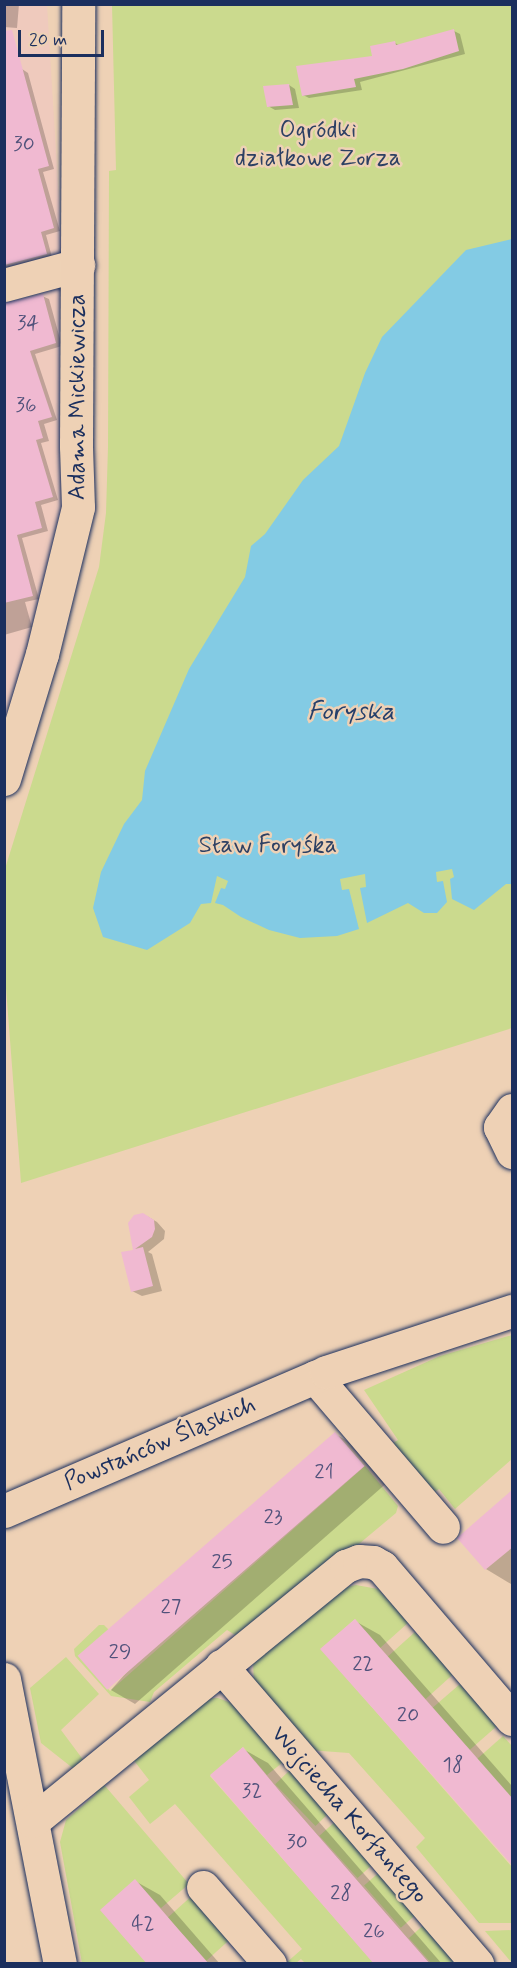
<!DOCTYPE html>
<meta charset="utf-8">
<style>
body{margin:0}
#map{position:relative;width:517px;height:1968px;overflow:hidden;background:#eed1b5;font-family:Mynerve,sans-serif}
div>[style]{position:absolute}
[style*='--x']{left:calc(var(--x)*1px);top:calc(var(--y)*1px);width:calc(var(--w)*1px);rotate:calc(var(--a)*1deg)}
.built>*{inset:0;background:#efcabd}
.green>*{inset:0;background:#cbda8e;transform-origin:0 0}
.water>*{inset:0;background:#83cbe4}
.shadow>*{inset:0;background:#0003}
.building>*{inset:0;background:#f0b9d1;transform-origin:0 0}
.roads{filter:drop-shadow(0 0 2px #1b2f5e) drop-shadow(0 0 2px #1b2f5e)}
.minor>*{height:33px;margin:-16.5px;padding:0 16.5px;transform-origin:16.5px;border-radius:16.5px;background:#eed1b5}
span{translate:-50% -50%;white-space:nowrap;text-align:center;line-height:1.15;-webkit-text-stroke:5px #eed1b5;paint-order:stroke}
.number-label{font-size:21px;color:#50527b}
.number-label span{-webkit-text-stroke-width:0}
.park-label{font-size:24px;color:#2d4063}
.street-label{font-size:24px;color:#1b2f5e}
.water-label{font-size:26px;color:#253f6b;font-style:italic}
.frame{position:absolute;inset:0;border:6px solid #1b2f5e;pointer-events:none}
.scale{position:absolute;left:18px;top:30px;width:86px;height:27px;box-sizing:border-box;border:3px solid #1b2f5e;border-top:0;padding-left:8px;font-size:18px;line-height:21px;white-space:nowrap;color:#1b2f5e;-webkit-text-stroke:4px #eed1b5;paint-order:stroke}
</style>
<div id="map">
<div class="built">
<i style="clip-path:polygon(5px 5px,47px 5px,65px 299px,70px 504px,5px 741px)"></i>
</div>
<div class="green">
<i style="clip-path:polygon(112px 5px,512px 5px,512px 1028px,21px 1183px,5px 975px,4px 872px,99px 567px,106px 513px,108px 447px,109px 171px,116px 170px)"></i>
<i style="clip-path:polygon(512px 1335px,512px 1459px,455px 1509px,439px 1489px,428px 1498px,386px 1447px,398px 1440px,364px 1390px,440px 1356px)"></i>
<i style="clip-path:polygon(365px 1466px,398px 1506px,396px 1513px,299px 1594px,240px 1638px,227px 1630px,154px 1692px,150px 1702px,111px 1696px,75px 1656px,74px 1649px,99px 1625px,104px 1625px,110px 1631px,80px 1657px,110px 1691px)"></i>
<i style="clip-path:polygon(356px 1585px,378px 1589px,409px 1622px,380px 1648px,355px 1619px,321px 1649px,512px 1867px,512px 1923px,479px 1923px,416px 1847px,425px 1838px,349px 1753px,308px 1750px,254px 1684px,253px 1662px,342px 1588px)"></i>
<i style="left:415px;top:1632px;width:57px;height:37px;rotate:48deg"></i>
<i style="clip-path:polygon(66px 1657px,99px 1694px,61px 1730px,87px 1765px,79px 1773px,41px 1743px,30px 1688px)"></i>
<i style="left:460px;top:1684px;width:56px;height:36px;rotate:49deg"></i>
<i style="clip-path:polygon(218px 1698px,239px 1706px,287px 1759px,267px 1775px,243px 1747px,210px 1776px,374px 1963px,305px 1963px,301px 1959px,296px 1963px,286px 1963px,302px 1949px,175px 1804px,150px 1824px,129px 1797px,149px 1780px,132px 1758px,198px 1699px)"></i>
<i style="clip-path:polygon(503px 1736px,512px 1746px,512px 1799px,477px 1759px)"></i>
<i style="left:291px;top:1769px;width:58px;height:22px;rotate:46deg"></i>
<i style="clip-path:polygon(100px 1780px,189px 1884px,161px 1908px,135px 1880px,147px 1963px,82px 1963px,60px 1842px,66px 1820px,96px 1794px,91px 1786px)"></i>
<i style="left:338px;top:1819px;width:57px;height:25px;rotate:48deg"></i>
<i style="left:383px;top:1869px;width:56px;height:25px;rotate:49deg"></i>
<i style="left:195px;top:1893px;width:58px;height:37px;rotate:48deg"></i>
<i style="clip-path:polygon(428px 1921px,463px 1964px,431px 1963px,409px 1938px)"></i>
<i style="clip-path:polygon(512px 1930px,512px 1963px,485px 1931px)"></i>
</div>
<div class="water">
<i style="clip-path:polygon(512px 239px,512px 884px,506px 884px,474px 910px,452px 899px,450px 879px,454px 877px,452px 869px,436px 872px,437px 882px,443px 881px,447px 902px,437px 913px,424px 913px,408px 903px,367px 923px,360px 888px,366px 887px,365px 874px,340px 879px,342px 890px,349px 889px,359px 929px,337px 936px,300px 938px,269px 930px,241px 917px,223px 905px,215px 903px,221px 888px,225px 889px,228px 881px,217px 876px,211px 903px,201px 904px,190px 923px,147px 950px,103px 937px,93px 908px,101px 872px,124px 824px,142px 800px,145px 771px,189px 669px,245px 577px,251px 546px,265px 534px,303px 480px,339px 446px,365px 373px,382px 337px,466px 250px)"></i>
</div>
<div class="shadow">
<i style="clip-path:polygon(4px 4px,19px 4px,17px 28px,4px 27px)"></i>
<i style="clip-path:polygon(454px 31px,460px 34px,465px 54px,360px 82px,362px 90px,309px 98px,303px 95px,374px 57px,395px 43px,399px 45px)"></i>
<i style="clip-path:polygon(22px 69px,28px 73px,54px 169px,43px 172px,60px 231px,46px 235px,52px 257px,4px 270px,4px 74px)"></i>
<i style="clip-path:polygon(289px 85px,295px 89px,299px 108px,275px 110px,268px 106px)"></i>
<i style="clip-path:polygon(42px 296px,49px 299px,62px 346px,35px 354px,57px 420px,44px 424px,49px 441px,41px 443px,58px 500px,41px 505px,48px 531px,22px 538px,39px 599px,25px 602px,32px 627px,4px 635px,4px 304px)"></i>
<i style="clip-path:polygon(147px 1216px,157px 1222px,165px 1231px,164px 1239px,148px 1252px,152px 1254px,162px 1291px,142px 1296px,132px 1291px,135px 1251px,129px 1223px)"></i>
<i style="clip-path:polygon(335px 1434px,360px 1448px,389px 1481px,135px 1704px,111px 1690px)"></i>
<i style="clip-path:polygon(512px 1491px,512px 1582px,511px 1584px,486px 1569px,459px 1538px)"></i>
<i style="clip-path:polygon(355px 1621px,380px 1635px,512px 1786px,512px 1865px)"></i>
<i style="clip-path:polygon(243px 1749px,268px 1763px,442px 1964px,376px 1964px)"></i>
<i style="clip-path:polygon(135px 1881px,160px 1895px,220px 1964px,149px 1964px)"></i>
</div>
<div class="building">
<i style="clip-path:polygon(454px 29px,459px 51px,403px 69px,354px 79px,356px 87px,302px 96px,296px 66px,372px 56px,370px 46px,395px 41px,396px 45px)"></i>
<i style="clip-path:polygon(12px 30px,49px 166px,38px 169px,54px 228px,41px 232px,47px 254px,4px 265px,4px 31px)"></i>
<i style="clip-path:polygon(289px 84px,293px 105px,267px 107px,263px 86px)"></i>
<i style="clip-path:polygon(43px 294px,56px 343px,30px 351px,52px 417px,38px 421px,43px 438px,36px 440px,53px 497px,35px 502px,42px 528px,17px 535px,33px 596px,4px 603px,4px 303px)"></i>
<i style="clip-path:polygon(143px 1213px,154px 1220px,155px 1229px,152px 1237px,135px 1249px,143px 1247px,153px 1286px,131px 1292px,121px 1252px,133px 1250px,128px 1223px,134px 1215px)"></i>
<i style="left:335px;top:1432px;width:45px;height:341px;rotate:49deg"></i>
<i style="clip-path:polygon(513px 1489px,513px 1547px,485px 1570px,457px 1538px)"></i>
<i style="clip-path:polygon(355px 1619px,513px 1799px,513px 1866px,320px 1649px)"></i>
<i style="clip-path:polygon(243px 1747px,287px 1800px,430px 1964px,374px 1964px,210px 1775px)"></i>
<i style="clip-path:polygon(135px 1879px,179px 1930px,209px 1964px,147px 1964px,100px 1910px)"></i>
</div>
<div class="roads">
<div class="minor">
<i style="--x:4;--y:285;--w:77;--a:-15.1"></i>
<i style="--x:4;--y:779;--w:131;--a:-73.1"></i>
<i style="--x:42;--y:654;--w:151;--a:-76.2"></i>
<i style="--x:78;--y:507;--w:61;--a:-91.9"></i>
<i style="--x:76;--y:446;--w:442;--a:-89.7"></i>
<i style="--x:512;--y:1110;--w:21;--a:125"></i>
<i style="--x:500;--y:1127;--w:28;--a:64"></i>
<i style="--x:315;--y:1377;--w:197;--a:49.5"></i>
<i style="--x:4;--y:1511;--w:351;--a:-23.3"></i>
<i style="--x:326;--y:1372;--w:196;--a:-18.2"></i>
<i style="--x:221;--y:1666;--w:393;--a:49.3"></i>
<i style="--x:4;--y:1679;--w:290;--a:78.9"></i>
<i style="--x:33;--y:1821;--w:404;--a:-39.2"></i>
<i style="--x:346;--y:1566;--w:14;--a:-21"></i>
<i style="--x:359;--y:1561;--w:14;--a:4"></i>
<i style="--x:373;--y:1562;--w:10;--a:29"></i>
<i style="--x:382;--y:1567;--w:200;--a:49.5"></i>
<i style="--x:203;--y:1887;--w:102;--a:49"></i>
</div>
</div>
<div class="number-label">
<span style="left:24px;top:144px">30</span>
<span style="left:28px;top:323px">34</span>
<span style="left:26px;top:405px">36</span>
<span style="left:324px;top:1472px">21</span>
<span style="left:273px;top:1517px">23</span>
<span style="left:222px;top:1562px">25</span>
<span style="left:171px;top:1607px">27</span>
<span style="left:120px;top:1652px">29</span>
<span style="left:363px;top:1664px">22</span>
<span style="left:408px;top:1715px">20</span>
<span style="left:453px;top:1765px">18</span>
<span style="left:252px;top:1791px">32</span>
<span style="left:297px;top:1842px">30</span>
<span style="left:341px;top:1893px">28</span>
<span style="left:143px;top:1924px">42</span>
<span style="left:374px;top:1931px">26</span>
</div>
<div class="park-label">
<span style="left:318px;top:145px">Ogródki<br>działkowe Zorza</span>
<span style="left:268px;top:846px">Staw Foryśka</span>
</div>
<div class="street-label">
<span style="left:78px;top:397px;rotate:-90deg">Adama Mickiewicza</span>
<span style="left:160px;top:1444px;rotate:-23deg">Powstańców Śląskich</span>
<span style="left:349px;top:1815px;rotate:49deg">Wojciecha Korfantego</span>
</div>
<div class="water-label">
<span style="left:351px;top:713px">Foryska</span>
</div>
<div class="frame"></div>
<div class="scale">20 m</div>
</div>
